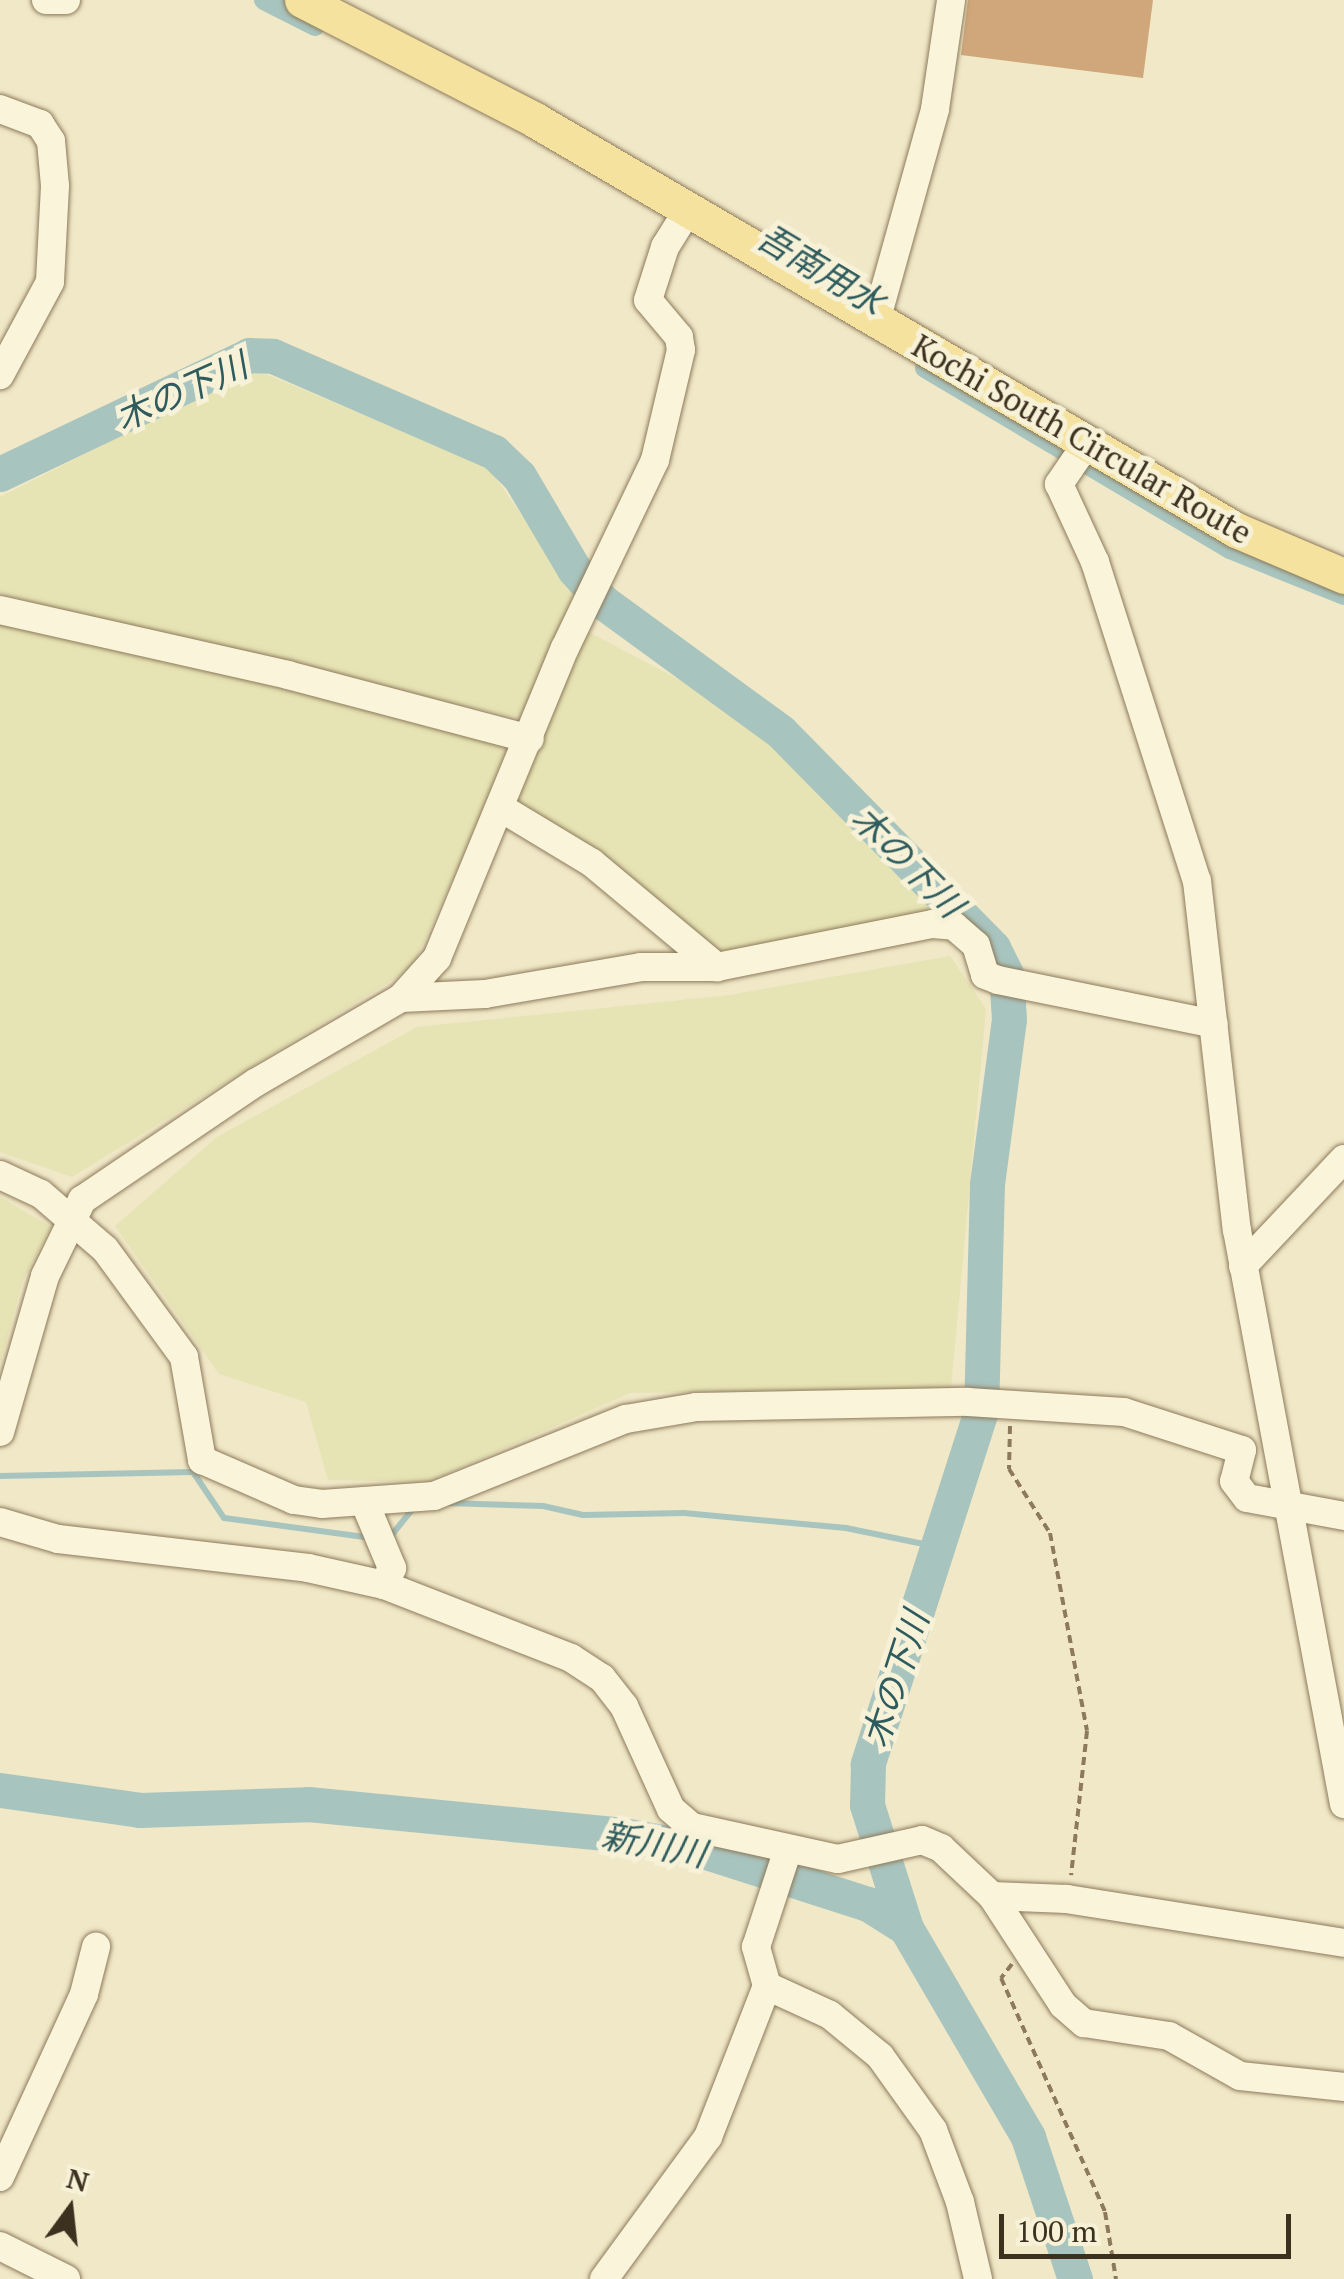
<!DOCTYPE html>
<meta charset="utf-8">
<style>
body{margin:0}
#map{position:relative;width:1344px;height:2279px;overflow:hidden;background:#f0e8c7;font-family:"PT Serif","Noto Sans JP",serif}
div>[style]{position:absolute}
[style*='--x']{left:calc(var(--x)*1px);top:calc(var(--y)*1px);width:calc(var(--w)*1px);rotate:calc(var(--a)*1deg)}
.farmland>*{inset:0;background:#e6e3b4}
.stream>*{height:6px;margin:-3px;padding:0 3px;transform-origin:3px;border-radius:3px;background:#a8c4be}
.canal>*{height:20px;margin:-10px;padding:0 10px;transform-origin:10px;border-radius:10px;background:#a8c4be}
.river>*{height:35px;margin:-17.5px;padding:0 17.5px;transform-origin:17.5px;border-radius:17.5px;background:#a8c4be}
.building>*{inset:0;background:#cfa77b}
.path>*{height:4px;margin-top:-2px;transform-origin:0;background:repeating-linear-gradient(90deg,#8d7a5b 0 8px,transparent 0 13px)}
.roads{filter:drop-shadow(0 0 2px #8d7a5b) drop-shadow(0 0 2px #8d7a5b)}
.minor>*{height:28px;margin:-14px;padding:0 14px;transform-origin:14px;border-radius:14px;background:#faf4db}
.major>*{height:35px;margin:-17.5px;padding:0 17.5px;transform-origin:17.5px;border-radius:17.5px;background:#f4e29e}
span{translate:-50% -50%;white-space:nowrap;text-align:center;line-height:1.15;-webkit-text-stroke:10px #f7f1d7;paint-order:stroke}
.street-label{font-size:32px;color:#3c301f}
.water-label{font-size:35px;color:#2e5b5d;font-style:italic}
.north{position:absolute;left:20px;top:2159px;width:100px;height:100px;-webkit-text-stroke:8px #f7f1d7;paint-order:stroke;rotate:15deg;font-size:28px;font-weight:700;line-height:40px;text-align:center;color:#3c301f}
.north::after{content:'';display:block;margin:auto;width:35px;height:45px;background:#3c301f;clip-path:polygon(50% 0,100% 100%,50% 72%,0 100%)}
.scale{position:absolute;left:999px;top:2214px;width:292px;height:45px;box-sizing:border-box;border:5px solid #3c301f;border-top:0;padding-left:12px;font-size:30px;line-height:35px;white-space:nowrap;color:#3c301f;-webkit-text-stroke:8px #f7f1d7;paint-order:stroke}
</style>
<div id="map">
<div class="farmland">
<i style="clip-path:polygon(254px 369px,489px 468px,576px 595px,528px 720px,191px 646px,0 593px,0 497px)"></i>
<i style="clip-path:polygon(0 620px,514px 745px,412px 968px,72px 1177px,0 1152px)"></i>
<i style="clip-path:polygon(581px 628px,710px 696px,783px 744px,945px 909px,722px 954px,512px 801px)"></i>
<i style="clip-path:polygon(950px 956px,986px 1009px,951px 1388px,630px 1393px,428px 1482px,328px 1480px,306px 1402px,219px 1374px,115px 1226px,217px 1137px,417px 1027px,730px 995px)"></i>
<i style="clip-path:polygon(0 1197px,51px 1227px,22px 1282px,0 1365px)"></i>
</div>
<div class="stream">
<i style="--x:0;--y:1476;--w:193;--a:-1.2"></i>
<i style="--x:193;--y:1472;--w:55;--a:56"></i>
<i style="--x:224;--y:1518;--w:149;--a:7.7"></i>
<i style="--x:445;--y:1503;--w:98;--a:1.8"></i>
<i style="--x:543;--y:1506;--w:41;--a:12.7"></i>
<i style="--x:583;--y:1515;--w:101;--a:-1.1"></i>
<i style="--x:684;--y:1513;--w:163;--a:5.3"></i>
<i style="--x:846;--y:1528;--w:94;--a:11.7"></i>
<i style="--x:390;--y:1537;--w:40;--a:-51"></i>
</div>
<div class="canal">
<i style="--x:264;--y:0;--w:57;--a:27"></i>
<i style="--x:925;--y:368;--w:355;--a:30.7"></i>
<i style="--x:1230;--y:549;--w:123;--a:22"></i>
</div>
<div class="river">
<i style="--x:0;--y:474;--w:276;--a:-25.5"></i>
<i style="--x:249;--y:355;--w:24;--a:2"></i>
<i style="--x:273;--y:356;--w:241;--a:23.5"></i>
<i style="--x:494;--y:452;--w:35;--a:44"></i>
<i style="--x:519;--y:476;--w:108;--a:59.4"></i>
<i style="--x:574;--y:569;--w:44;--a:48.7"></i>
<i style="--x:603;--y:602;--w:220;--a:36.1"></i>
<i style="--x:781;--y:732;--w:303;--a:45.5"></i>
<i style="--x:993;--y:948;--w:29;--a:63"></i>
<i style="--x:1006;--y:974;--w:45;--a:86.2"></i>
<i style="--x:1009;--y:1019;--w:166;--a:97.6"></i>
<i style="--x:987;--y:1184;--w:227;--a:91.5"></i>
<i style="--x:981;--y:1411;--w:371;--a:107.8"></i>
<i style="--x:868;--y:1764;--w:41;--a:91.4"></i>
<i style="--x:867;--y:1805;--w:129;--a:72.4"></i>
<i style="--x:0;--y:1790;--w:141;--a:8.1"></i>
<i style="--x:140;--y:1810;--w:168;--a:-2"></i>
<i style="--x:308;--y:1804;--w:317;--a:5.6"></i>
<i style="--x:623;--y:1835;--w:69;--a:10"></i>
<i style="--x:691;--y:1847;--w:186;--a:17.9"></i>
<i style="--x:868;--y:1904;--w:45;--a:32.3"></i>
<i style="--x:906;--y:1928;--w:242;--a:59.7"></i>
<i style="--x:1028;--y:2137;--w:150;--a:71.7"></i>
</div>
<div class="building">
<i style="clip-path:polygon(968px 0,1153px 0,1143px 78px,961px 55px)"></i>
</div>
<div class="path">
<i style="--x:1010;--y:1426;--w:43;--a:91.3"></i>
<i style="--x:1009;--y:1469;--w:76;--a:57.4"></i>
<i style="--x:1050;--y:1533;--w:201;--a:79.4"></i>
<i style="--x:1087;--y:1731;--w:145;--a:96.3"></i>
<i style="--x:1012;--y:1964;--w:18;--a:128"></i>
<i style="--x:1001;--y:1978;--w:256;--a:66"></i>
<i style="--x:1105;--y:2212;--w:68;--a:80.7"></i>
</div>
<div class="roads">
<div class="minor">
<i style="--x:46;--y:0;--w:20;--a:0"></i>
<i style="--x:0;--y:109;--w:43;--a:20.6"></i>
<i style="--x:40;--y:124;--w:20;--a:57"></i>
<i style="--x:51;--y:141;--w:45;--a:84.9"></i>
<i style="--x:55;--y:186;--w:96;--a:93"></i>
<i style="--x:50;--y:282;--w:106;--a:118.3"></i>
<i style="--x:876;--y:321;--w:220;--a:-74.4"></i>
<i style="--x:935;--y:109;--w:110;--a:-81.6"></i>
<i style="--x:1087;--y:443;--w:50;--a:124.3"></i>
<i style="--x:1059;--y:484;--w:86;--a:65.2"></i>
<i style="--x:1095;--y:562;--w:335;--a:72.3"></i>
<i style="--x:1197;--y:881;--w:351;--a:83.5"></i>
<i style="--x:1237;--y:1230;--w:584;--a:79.44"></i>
<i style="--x:0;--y:610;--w:295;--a:12.7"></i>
<i style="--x:288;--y:675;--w:250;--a:14.8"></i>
<i style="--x:501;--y:808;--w:106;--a:31.1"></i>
<i style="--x:592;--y:863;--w:163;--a:39.8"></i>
<i style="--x:717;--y:967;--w:220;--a:-11.3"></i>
<i style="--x:933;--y:924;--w:21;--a:5"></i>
<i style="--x:954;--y:926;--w:29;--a:41"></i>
<i style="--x:976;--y:945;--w:31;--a:73"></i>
<i style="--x:985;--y:975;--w:14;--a:21"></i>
<i style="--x:998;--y:980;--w:220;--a:11.5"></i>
<i style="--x:401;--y:998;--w:84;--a:-2.7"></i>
<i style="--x:485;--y:994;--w:158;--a:-9.8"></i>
<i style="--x:641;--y:967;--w:76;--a:0"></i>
<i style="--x:0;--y:1175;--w:45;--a:24.9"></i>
<i style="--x:41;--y:1194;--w:84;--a:40.7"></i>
<i style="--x:105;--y:1249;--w:134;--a:53.8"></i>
<i style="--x:184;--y:1357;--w:105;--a:80.1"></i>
<i style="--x:202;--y:1460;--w:100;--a:23.5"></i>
<i style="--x:294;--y:1500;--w:28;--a:8"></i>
<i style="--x:322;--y:1504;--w:112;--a:-4.1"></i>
<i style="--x:434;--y:1496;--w:207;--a:-21.9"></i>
<i style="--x:626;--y:1419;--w:71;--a:-9.7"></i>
<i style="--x:696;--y:1407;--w:272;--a:-1.1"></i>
<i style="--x:968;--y:1402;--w:156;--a:3.7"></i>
<i style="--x:1124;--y:1412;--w:124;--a:17.9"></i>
<i style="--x:1242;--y:1450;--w:32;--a:104"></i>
<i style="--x:1234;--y:1481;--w:21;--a:53"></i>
<i style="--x:1247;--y:1498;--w:99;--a:10.5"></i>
<i style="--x:1243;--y:1266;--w:147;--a:-46.7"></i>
<i style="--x:0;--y:1432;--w:162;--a:-73.9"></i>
<i style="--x:45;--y:1276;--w:85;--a:-64"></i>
<i style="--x:82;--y:1200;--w:209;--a:-34.1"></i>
<i style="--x:255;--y:1083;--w:169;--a:-30.2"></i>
<i style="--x:401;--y:998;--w:54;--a:-48"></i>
<i style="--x:437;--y:958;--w:335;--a:-67.6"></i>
<i style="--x:565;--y:648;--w:208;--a:-64.4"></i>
<i style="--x:655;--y:460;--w:113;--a:-76.7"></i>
<i style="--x:681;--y:350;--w:13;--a:-99"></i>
<i style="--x:679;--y:337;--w:48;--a:-130"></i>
<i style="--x:648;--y:300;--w:56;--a:-72.2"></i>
<i style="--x:665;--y:247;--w:44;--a:-58.1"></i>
<i style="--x:364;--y:1501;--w:73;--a:67.3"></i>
<i style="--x:392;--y:1568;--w:19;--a:115"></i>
<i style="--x:0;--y:1522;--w:60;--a:16.3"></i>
<i style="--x:58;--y:1539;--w:252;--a:6.6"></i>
<i style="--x:308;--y:1568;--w:78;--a:12.6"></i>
<i style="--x:384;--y:1585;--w:201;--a:21.3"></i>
<i style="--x:571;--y:1658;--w:37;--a:33"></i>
<i style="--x:602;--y:1678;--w:36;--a:52"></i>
<i style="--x:624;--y:1706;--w:113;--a:65.5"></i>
<i style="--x:671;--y:1809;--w:28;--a:41"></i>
<i style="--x:692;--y:1827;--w:149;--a:12.4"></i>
<i style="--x:838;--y:1859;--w:86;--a:-12.7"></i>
<i style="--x:922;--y:1840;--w:21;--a:23"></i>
<i style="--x:941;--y:1848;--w:70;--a:43.3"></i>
<i style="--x:992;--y:1896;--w:130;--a:56.9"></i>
<i style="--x:1063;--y:2005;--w:28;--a:41"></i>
<i style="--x:1084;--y:2023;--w:86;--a:8.7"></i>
<i style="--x:1169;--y:2036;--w:81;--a:29.4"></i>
<i style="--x:1240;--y:2076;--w:105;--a:6"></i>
<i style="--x:992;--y:1896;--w:75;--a:2.3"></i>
<i style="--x:1067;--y:1899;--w:280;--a:9"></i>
<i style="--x:767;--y:1986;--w:69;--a:24.7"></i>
<i style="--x:830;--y:2015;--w:65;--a:39.4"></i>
<i style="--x:880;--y:2056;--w:91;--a:54.4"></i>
<i style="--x:933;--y:2130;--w:77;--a:69.4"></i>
<i style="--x:960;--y:2202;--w:79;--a:76.8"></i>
<i style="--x:0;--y:2177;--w:201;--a:-65.3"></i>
<i style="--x:84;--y:1994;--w:49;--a:-75.7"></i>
<i style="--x:0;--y:2246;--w:74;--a:26.6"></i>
<i style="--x:604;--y:2279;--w:176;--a:-53.8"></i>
<i style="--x:708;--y:2137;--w:162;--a:-68.7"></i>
<i style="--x:767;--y:1986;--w:41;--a:-105.8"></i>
<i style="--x:756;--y:1947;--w:103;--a:-71.9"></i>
</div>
<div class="major">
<i style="--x:302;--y:0;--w:262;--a:27.2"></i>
<i style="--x:535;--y:120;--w:812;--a:30.32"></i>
<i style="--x:1236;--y:530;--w:117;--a:23.1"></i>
</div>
</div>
<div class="street-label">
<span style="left:1082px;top:439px;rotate:30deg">Kochi South Circular Route</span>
</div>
<div class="water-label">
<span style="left:821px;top:269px;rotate:31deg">吾南用水</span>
<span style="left:181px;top:391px;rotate:-24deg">木の下川</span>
<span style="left:908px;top:861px;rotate:45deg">木の下川</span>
<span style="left:895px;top:1679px;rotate:-72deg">木の下川</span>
<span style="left:654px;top:1844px;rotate:11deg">新川川</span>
</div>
<div class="north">N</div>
<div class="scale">100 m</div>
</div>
